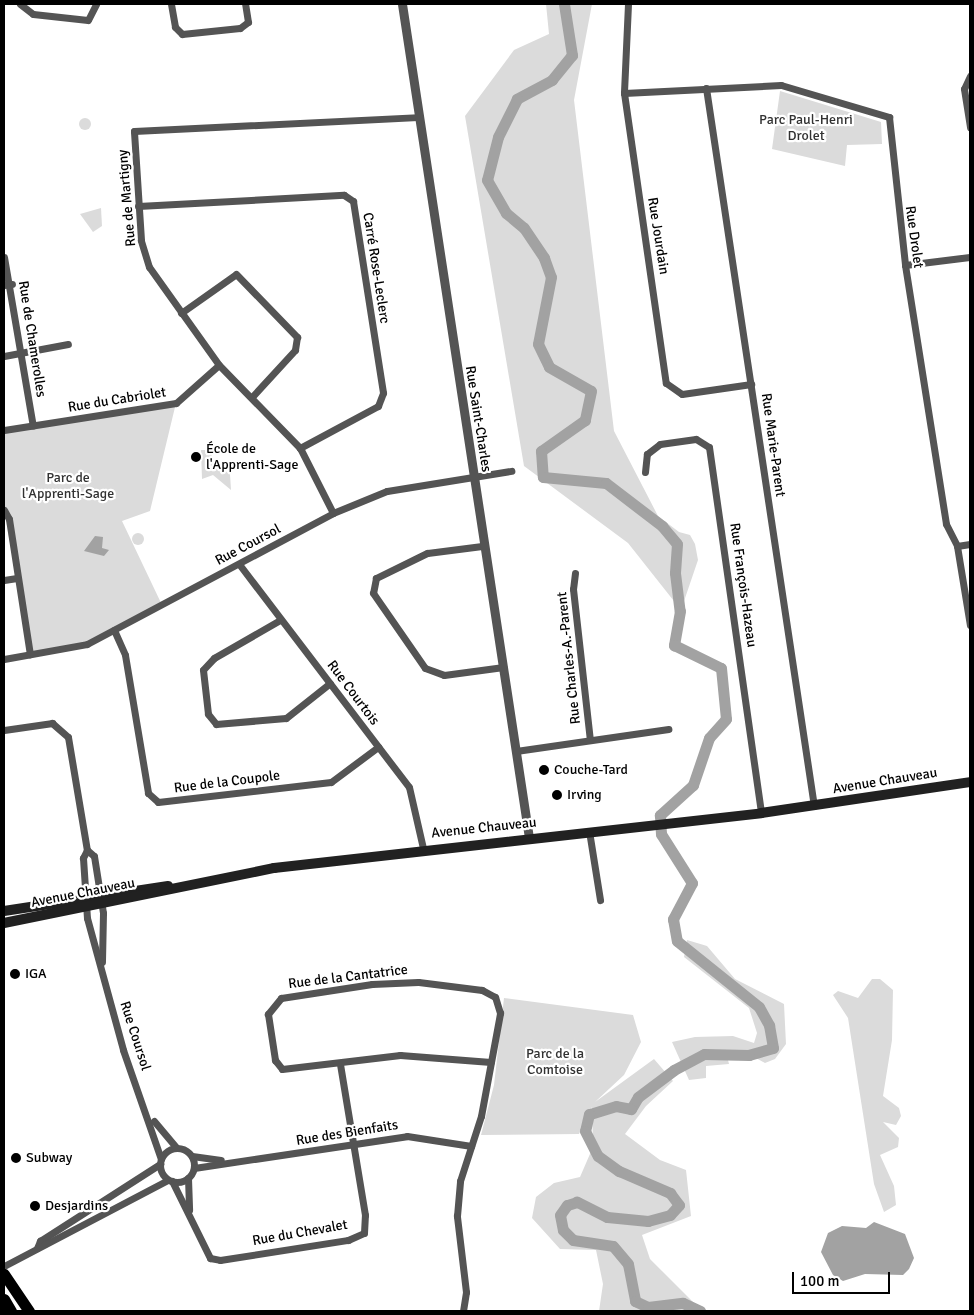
<!DOCTYPE html>
<meta charset="utf-8">
<style>
body{margin:0}
#map{position:relative;width:974px;height:1315px;overflow:hidden;background:#fff;font-family:Signika,sans-serif}
div>[style]{position:absolute}
[style*='--x']{left:calc(var(--x)*1px);top:calc(var(--y)*1px);width:calc(var(--w)*1px);rotate:calc(var(--a)*1deg)}
.green>*{inset:0;background:#dbdbdb}
.round{border-radius:50%}
.water>*{inset:0;background:#a2a2a2}
.river>*{height:11px;margin:-5.5px;padding:0 5.5px;transform-origin:5.5px;border-radius:5.5px;background:#a2a2a2}
.minor>*{height:7px;margin:-3.5px;padding:0 3.5px;transform-origin:3.5px;border-radius:3.5px;background:#545454}
.minor>.ring{margin:-3.5px;padding:0;box-sizing:content-box;background:none;border:7px solid #545454;border-radius:50%}
.tertiary>*{height:9px;margin:-4.5px;padding:0 4.5px;transform-origin:4.5px;border-radius:4.5px;background:#545454}
.secondary>*{height:10px;margin:-5px;padding:0 5px;transform-origin:5px;border-radius:5px;background:#212121}
.trunk>*{height:11px;margin:-5.5px;padding:0 5.5px;transform-origin:5.5px;border-radius:5.5px;background:#000}
.dots>*{width:14px;height:14px;translate:-50% -50%;box-sizing:border-box;border:2px solid #fff;border-radius:50%}
span{translate:-50% -50%;white-space:nowrap;text-align:center;line-height:1.15;-webkit-text-stroke:4.5px #fff;paint-order:stroke}
.park-label{font-size:14px;color:#323232}
.street-label{font-size:14px;color:#000}
.poi-label{font-size:14px;color:#000}
.left{translate:0 -50%;text-align:left}
.frame{position:absolute;inset:0;border:5px solid #000;pointer-events:none}
.scale{position:absolute;left:792px;top:1272px;width:98px;height:22px;box-sizing:border-box;border:2px solid #000;border-top:0;padding-left:6px;font-size:15px;line-height:18px;white-space:nowrap;color:#000;-webkit-text-stroke:4px #fff;paint-order:stroke}
</style>
<div id="map">
<div class="green">
<i style="clip-path:polygon(546px 4px,592px 4px,574px 100px,614px 431px,658px 516px,679px 532px,690px 535px,695px 544px,698px 560px,681px 610px,628px 543px,524px 466px,465px 116px,514px 50px,549px 34px)"></i>
<i style="clip-path:polygon(780px 91px,881px 122px,882px 144px,847px 145px,845px 166px,772px 149px)"></i>
<i class="round" style="left:79px;top:118px;width:12px;height:12px"></i>
<i style="clip-path:polygon(101px 208px,102px 226px,93px 232px,80px 214px)"></i>
<i style="clip-path:polygon(176px 403px,150px 511px,122px 521px,162px 605px,87px 644px,30px 654px,4px 510px,4px 430px)"></i>
<i style="clip-path:polygon(201px 450px,209px 450px,216px 465px,230px 474px,231px 490px,213px 475px,202px 479px)"></i>
<i class="round" style="left:132px;top:533px;width:12px;height:12px"></i>
<i style="clip-path:polygon(687px 940px,707px 946px,735px 979px,784px 1004px,786px 1044px,775px 1059px,765px 1063px,756px 1058px,728px 1060px,729px 1064px,706px 1066px,706px 1078px,689px 1080px,672px 1042px,695px 1037px,733px 1036px,754px 1043px,757px 1033px,749px 1008px,684px 957px)"></i>
<i style="clip-path:polygon(872px 979px,880px 979px,893px 990px,892px 1040px,883px 1096px,899px 1108px,901px 1116px,896px 1125px,883px 1122px,899px 1138px,898px 1147px,880px 1155px,894px 1186px,896px 1205px,884px 1212px,874px 1184px,848px 1018px,833px 995px,838px 991px,858px 998px)"></i>
<i style="clip-path:polygon(504px 998px,633px 1015px,641px 1042px,624px 1075px,595px 1102px,654px 1059px,673px 1081px,646px 1106px,625px 1134px,660px 1160px,686px 1170px,691px 1216px,642px 1235px,650px 1259px,702px 1311px,599px 1311px,603px 1284px,596px 1250px,560px 1249px,532px 1218px,536px 1197px,554px 1183px,580px 1177px,593px 1147px,592px 1107px,579px 1134px,481px 1135px,494px 1085px)"></i>
</div>
<div class="water">
<i style="clip-path:polygon(95px 536px,103px 537px,102px 548px,109px 550px,104px 556px,84px 551px)"></i>
<i style="clip-path:polygon(874px 1222px,905px 1234px,914px 1258px,909px 1269px,903px 1275px,865px 1274px,843px 1281px,833px 1275px,821px 1252px,828px 1233px,842px 1226px,866px 1228px)"></i>
</div>
<div class="river">
<i style="--x:564;--y:4;--w:52;--a:81.1"></i>
<i style="--x:572;--y:55;--w:32;--a:129"></i>
<i style="--x:552;--y:80;--w:40;--a:152"></i>
<i style="--x:517;--y:99;--w:42;--a:116.6"></i>
<i style="--x:498;--y:137;--w:44;--a:104.3"></i>
<i style="--x:487;--y:180;--w:38;--a:60"></i>
<i style="--x:506;--y:213;--w:23;--a:40"></i>
<i style="--x:524;--y:228;--w:36;--a:56"></i>
<i style="--x:544;--y:258;--w:20;--a:70"></i>
<i style="--x:551;--y:277;--w:68;--a:101"></i>
<i style="--x:538;--y:344;--w:25;--a:64"></i>
<i style="--x:549;--y:367;--w:48;--a:29.7"></i>
<i style="--x:591;--y:391;--w:30;--a:102"></i>
<i style="--x:585;--y:420;--w:54;--a:144.8"></i>
<i style="--x:541;--y:451;--w:26;--a:86"></i>
<i style="--x:543;--y:477;--w:63;--a:5.4"></i>
<i style="--x:606;--y:483;--w:71;--a:37.5"></i>
<i style="--x:662;--y:526;--w:23;--a:50"></i>
<i style="--x:677;--y:544;--w:29;--a:94"></i>
<i style="--x:675;--y:573;--w:38;--a:83"></i>
<i style="--x:680;--y:611;--w:35;--a:100"></i>
<i style="--x:674;--y:645;--w:52;--a:26.1"></i>
<i style="--x:721;--y:668;--w:51;--a:84.4"></i>
<i style="--x:726;--y:719;--w:25;--a:132"></i>
<i style="--x:709;--y:738;--w:50;--a:108.8"></i>
<i style="--x:693;--y:785;--w:45;--a:137.7"></i>
<i style="--x:660;--y:815;--w:19;--a:87"></i>
<i style="--x:661;--y:834;--w:58;--a:57.7"></i>
<i style="--x:692;--y:883;--w:41;--a:117.8"></i>
<i style="--x:673;--y:919;--w:22;--a:80"></i>
<i style="--x:677;--y:941;--w:105;--a:38.8"></i>
<i style="--x:759;--y:1007;--w:21;--a:61"></i>
<i style="--x:769;--y:1025;--w:23;--a:80"></i>
<i style="--x:773;--y:1048;--w:25;--a:164"></i>
<i style="--x:749;--y:1055;--w:45;--a:-178.7"></i>
<i style="--x:704;--y:1054;--w:34;--a:152"></i>
<i style="--x:674;--y:1070;--w:45;--a:143.1"></i>
<i style="--x:638;--y:1097;--w:14;--a:120"></i>
<i style="--x:631;--y:1109;--w:15;--a:-169"></i>
<i style="--x:616;--y:1106;--w:28;--a:163"></i>
<i style="--x:589;--y:1114;--w:17;--a:103"></i>
<i style="--x:585;--y:1131;--w:28;--a:63"></i>
<i style="--x:598;--y:1156;--w:26;--a:36"></i>
<i style="--x:619;--y:1171;--w:56;--a:23.3"></i>
<i style="--x:670;--y:1193;--w:15;--a:53"></i>
<i style="--x:679;--y:1205;--w:13;--a:132"></i>
<i style="--x:670;--y:1215;--w:23;--a:165"></i>
<i style="--x:648;--y:1221;--w:41;--a:-174.4"></i>
<i style="--x:607;--y:1217;--w:34;--a:-153"></i>
<i style="--x:577;--y:1202;--w:10;--a:163"></i>
<i style="--x:567;--y:1205;--w:12;--a:125"></i>
<i style="--x:560;--y:1215;--w:15;--a:79"></i>
<i style="--x:563;--y:1230;--w:14;--a:45"></i>
<i style="--x:573;--y:1240;--w:40;--a:8.5"></i>
<i style="--x:613;--y:1246;--w:23;--a:50"></i>
<i style="--x:628;--y:1264;--w:38;--a:79"></i>
<i style="--x:635;--y:1301;--w:14;--a:25"></i>
<i style="--x:648;--y:1307;--w:35;--a:-7"></i>
<i style="--x:683;--y:1303;--w:19;--a:25"></i>
</div>
<div class="minor">
<i style="--x:20;--y:4;--w:16;--a:38"></i>
<i style="--x:33;--y:14;--w:55;--a:6.2"></i>
<i style="--x:88;--y:20;--w:18;--a:-63"></i>
<i style="--x:171;--y:4;--w:23;--a:80"></i>
<i style="--x:175;--y:27;--w:10;--a:45"></i>
<i style="--x:182;--y:34;--w:58;--a:-5.9"></i>
<i style="--x:240;--y:28;--w:10;--a:-37"></i>
<i style="--x:248;--y:22;--w:18;--a:-99"></i>
<i style="--x:628;--y:4;--w:89;--a:92.6"></i>
<i style="--x:624;--y:93;--w:293;--a:81.8"></i>
<i style="--x:666;--y:383;--w:19;--a:35"></i>
<i style="--x:682;--y:394;--w:70;--a:-8.2"></i>
<i style="--x:970;--y:76;--w:14;--a:115"></i>
<i style="--x:964;--y:89;--w:39;--a:81"></i>
<i style="--x:706;--y:88;--w:726;--a:81.45"></i>
<i style="--x:624;--y:93;--w:157;--a:-2.9"></i>
<i style="--x:781;--y:85;--w:113;--a:16.5"></i>
<i style="--x:889;--y:117;--w:149;--a:83.8"></i>
<i style="--x:905;--y:265;--w:262;--a:81"></i>
<i style="--x:946;--y:524;--w:25;--a:63"></i>
<i style="--x:957;--y:546;--w:80;--a:80.7"></i>
<i style="--x:138;--y:206;--w:206;--a:-3.1"></i>
<i style="--x:344;--y:195;--w:11;--a:34"></i>
<i style="--x:353;--y:201;--w:194;--a:81.1"></i>
<i style="--x:383;--y:393;--w:14;--a:111"></i>
<i style="--x:378;--y:406;--w:89;--a:151.7"></i>
<i style="--x:4;--y:257;--w:171;--a:80.3"></i>
<i style="--x:905;--y:265;--w:65;--a:-7"></i>
<i style="--x:4;--y:285;--w:8;--a:-7"></i>
<i style="--x:181;--y:313;--w:67;--a:-35.3"></i>
<i style="--x:236;--y:274;--w:88;--a:45.9"></i>
<i style="--x:297;--y:337;--w:13;--a:99"></i>
<i style="--x:295;--y:350;--w:64;--a:132.5"></i>
<i style="--x:4;--y:356;--w:65;--a:-10.6"></i>
<i style="--x:4;--y:430;--w:174;--a:-8.9"></i>
<i style="--x:176;--y:403;--w:57;--a:-41.5"></i>
<i style="--x:645;--y:472;--w:18;--a:-84"></i>
<i style="--x:647;--y:454;--w:16;--a:-38"></i>
<i style="--x:660;--y:444;--w:36;--a:-8"></i>
<i style="--x:696;--y:439;--w:15;--a:32"></i>
<i style="--x:709;--y:447;--w:370;--a:81.9"></i>
<i style="--x:4;--y:510;--w:10;--a:61"></i>
<i style="--x:9;--y:519;--w:137;--a:81.2"></i>
<i style="--x:333;--y:513;--w:73;--a:-116.9"></i>
<i style="--x:300;--y:448;--w:116;--a:-134.3"></i>
<i style="--x:219;--y:365;--w:120;--a:-125.5"></i>
<i style="--x:149;--y:267;--w:28;--a:-107"></i>
<i style="--x:141;--y:240;--w:109;--a:-93.7"></i>
<i style="--x:134;--y:131;--w:284;--a:-2.8"></i>
<i style="--x:482;--y:546;--w:55;--a:172.7"></i>
<i style="--x:427;--y:553;--w:57;--a:153.9"></i>
<i style="--x:376;--y:578;--w:15;--a:101"></i>
<i style="--x:373;--y:593;--w:91;--a:55.3"></i>
<i style="--x:425;--y:668;--w:20;--a:20"></i>
<i style="--x:444;--y:675;--w:60;--a:-7.7"></i>
<i style="--x:957;--y:546;--w:13;--a:-9"></i>
<i style="--x:239;--y:564;--w:280;--a:52.7"></i>
<i style="--x:409;--y:787;--w:63;--a:77.1"></i>
<i style="--x:575;--y:573;--w:16;--a:97"></i>
<i style="--x:573;--y:589;--w:152;--a:83.6"></i>
<i style="--x:4;--y:580;--w:13;--a:-9"></i>
<i style="--x:280;--y:620;--w:76;--a:150.1"></i>
<i style="--x:214;--y:658;--w:16;--a:133"></i>
<i style="--x:203;--y:670;--w:44;--a:83.5"></i>
<i style="--x:208;--y:714;--w:13;--a:51"></i>
<i style="--x:216;--y:724;--w:70;--a:-4.9"></i>
<i style="--x:286;--y:718;--w:56;--a:-38.5"></i>
<i style="--x:114;--y:630;--w:27;--a:66"></i>
<i style="--x:125;--y:655;--w:140;--a:80.5"></i>
<i style="--x:148;--y:793;--w:13;--a:42"></i>
<i style="--x:158;--y:802;--w:174;--a:-6.6"></i>
<i style="--x:331;--y:782;--w:59;--a:-36.7"></i>
<i style="--x:4;--y:659;--w:84;--a:-10.2"></i>
<i style="--x:87;--y:644;--w:279;--a:-28"></i>
<i style="--x:333;--y:513;--w:58;--a:-22.2"></i>
<i style="--x:387;--y:491;--w:126;--a:-9.2"></i>
<i style="--x:4;--y:730;--w:49;--a:-8.3"></i>
<i style="--x:52;--y:723;--w:21;--a:41"></i>
<i style="--x:68;--y:737;--w:115;--a:80.5"></i>
<i style="--x:87;--y:850;--w:9;--a:117"></i>
<i style="--x:83;--y:858;--w:60;--a:86.2"></i>
<i style="--x:87;--y:918;--w:137;--a:74.7"></i>
<i style="--x:123;--y:1050;--w:115;--a:70.8"></i>
<i style="--x:516;--y:751;--w:154;--a:-8.2"></i>
<i style="--x:589;--y:831;--w:70;--a:80.9"></i>
<i style="--x:87;--y:850;--w:9;--a:41"></i>
<i style="--x:94;--y:856;--w:58;--a:81"></i>
<i style="--x:103;--y:913;--w:49;--a:91.2"></i>
<i style="--x:154;--y:1121;--w:34;--a:50"></i>
<i class="ring" style="left:160px;top:1148px;width:27px;height:27px"></i>
<i style="--x:192;--y:1156;--w:29;--a:8"></i>
<i style="--x:194;--y:1168;--w:215;--a:-8.5"></i>
<i style="--x:407;--y:1136;--w:65;--a:8.9"></i>
<i style="--x:188;--y:1178;--w:32;--a:88"></i>
<i style="--x:172;--y:1181;--w:86;--a:63.7"></i>
<i style="--x:210;--y:1258;--w:10;--a:11"></i>
<i style="--x:220;--y:1260;--w:130;--a:-8.9"></i>
<i style="--x:348;--y:1240;--w:17;--a:-24"></i>
<i style="--x:364;--y:1233;--w:18;--a:-87"></i>
<i style="--x:365;--y:1215;--w:153;--a:-99.4"></i>
<i style="--x:37;--y:1248;--w:8;--a:-67"></i>
<i style="--x:40;--y:1241;--w:143;--a:-32.7"></i>
<i style="--x:4;--y:1266;--w:185;--a:-27.7"></i>
<i style="--x:463;--y:1311;--w:19;--a:-81"></i>
<i style="--x:466;--y:1292;--w:77;--a:-96.8"></i>
<i style="--x:457;--y:1216;--w:35;--a:-85"></i>
<i style="--x:460;--y:1181;--w:68;--a:-72.1"></i>
<i style="--x:481;--y:1116;--w:105;--a:-79.5"></i>
<i style="--x:500;--y:1013;--w:17;--a:-107"></i>
<i style="--x:495;--y:997;--w:15;--a:-152"></i>
<i style="--x:482;--y:990;--w:64;--a:-172.9"></i>
<i style="--x:418;--y:982;--w:46;--a:177.5"></i>
<i style="--x:372;--y:984;--w:92;--a:171.3"></i>
<i style="--x:281;--y:998;--w:21;--a:129"></i>
<i style="--x:268;--y:1014;--w:47;--a:81.3"></i>
<i style="--x:275;--y:1060;--w:11;--a:52"></i>
<i style="--x:282;--y:1069;--w:119;--a:-6.8"></i>
<i style="--x:400;--y:1055;--w:91;--a:4.4"></i>
</div>
<div class="tertiary">
<i style="--x:402;--y:4;--w:844;--a:81.34"></i>
</div>
<div class="secondary">
<i style="--x:4;--y:911;--w:166;--a:-8.7"></i>
<i style="--x:4;--y:923;--w:276;--a:-11.5"></i>
<i style="--x:274;--y:868;--w:490;--a:-6.4"></i>
<i style="--x:761;--y:813;--w:211;--a:-8.4"></i>
</div>
<div class="trunk">
<i style="--x:4;--y:1274;--w:45;--a:56"></i>
<i style="--x:4;--y:1299;--w:14;--a:60"></i>
</div>
<div class="dots">
<i style="left:196px;top:457px;background:#000"></i>
<i style="left:544px;top:770px;background:#000"></i>
<i style="left:557px;top:795px;background:#000"></i>
<i style="left:15px;top:974px;background:#000"></i>
<i style="left:16px;top:1158px;background:#000"></i>
<i style="left:35px;top:1206px;background:#000"></i>
</div>
<div class="park-label">
<span style="left:806px;top:128px">Parc Paul-Henri<br>Drolet</span>
<span style="left:68px;top:486px">Parc de<br>l'Apprenti-Sage</span>
<span style="left:555px;top:1062px">Parc de la<br>Comtoise</span>
</div>
<div class="street-label">
<span style="left:127px;top:198px;rotate:-95deg">Rue de Martigny</span>
<span style="left:658px;top:236px;rotate:81deg">Rue Jourdain</span>
<span style="left:914px;top:237px;rotate:82deg">Rue Drolet</span>
<span style="left:376px;top:268px;rotate:81deg">Carré Rose-Leclerc</span>
<span style="left:32px;top:339px;rotate:81deg">Rue de Chamerolles</span>
<span style="left:117px;top:400px;rotate:-9deg">Rue du Cabriolet</span>
<span style="left:478px;top:419px;rotate:81deg">Rue Saint-Charles</span>
<span style="left:773px;top:445px;rotate:82deg">Rue Marie-Parent</span>
<span style="left:248px;top:545px;rotate:-28deg">Rue Coursol</span>
<span style="left:743px;top:585px;rotate:82deg">Rue François-Hazeau</span>
<span style="left:569px;top:658px;rotate:-96deg">Rue Charles-A.-Parent</span>
<span style="left:353px;top:693px;rotate:53deg">Rue Courtois</span>
<span style="left:885px;top:781px;rotate:-9deg">Avenue Chauveau</span>
<span style="left:227px;top:782px;rotate:-7deg">Rue de la Coupole</span>
<span style="left:484px;top:828px;rotate:-6deg">Avenue Chauveau</span>
<span style="left:83px;top:893px;rotate:-11deg">Avenue Chauveau</span>
<span style="left:348px;top:977px;rotate:-7deg">Rue de la Cantatrice</span>
<span style="left:135px;top:1036px;rotate:72deg">Rue Coursol</span>
<span style="left:347px;top:1133px;rotate:-9deg">Rue des Bienfaits</span>
<span style="left:300px;top:1233px;rotate:-10deg">Rue du Chevalet</span>
</div>
<div class="poi-label">
<span class="left" style="left:206px;top:457px">École de<br>l'Apprenti-Sage</span>
<span class="left" style="left:554px;top:770px">Couche-Tard</span>
<span class="left" style="left:567px;top:795px">Irving</span>
<span class="left" style="left:25px;top:974px">IGA</span>
<span class="left" style="left:26px;top:1158px">Subway</span>
<span class="left" style="left:45px;top:1206px">Desjardins</span>
</div>
<div class="frame"></div>
<div class="scale">100 m</div>
</div>
